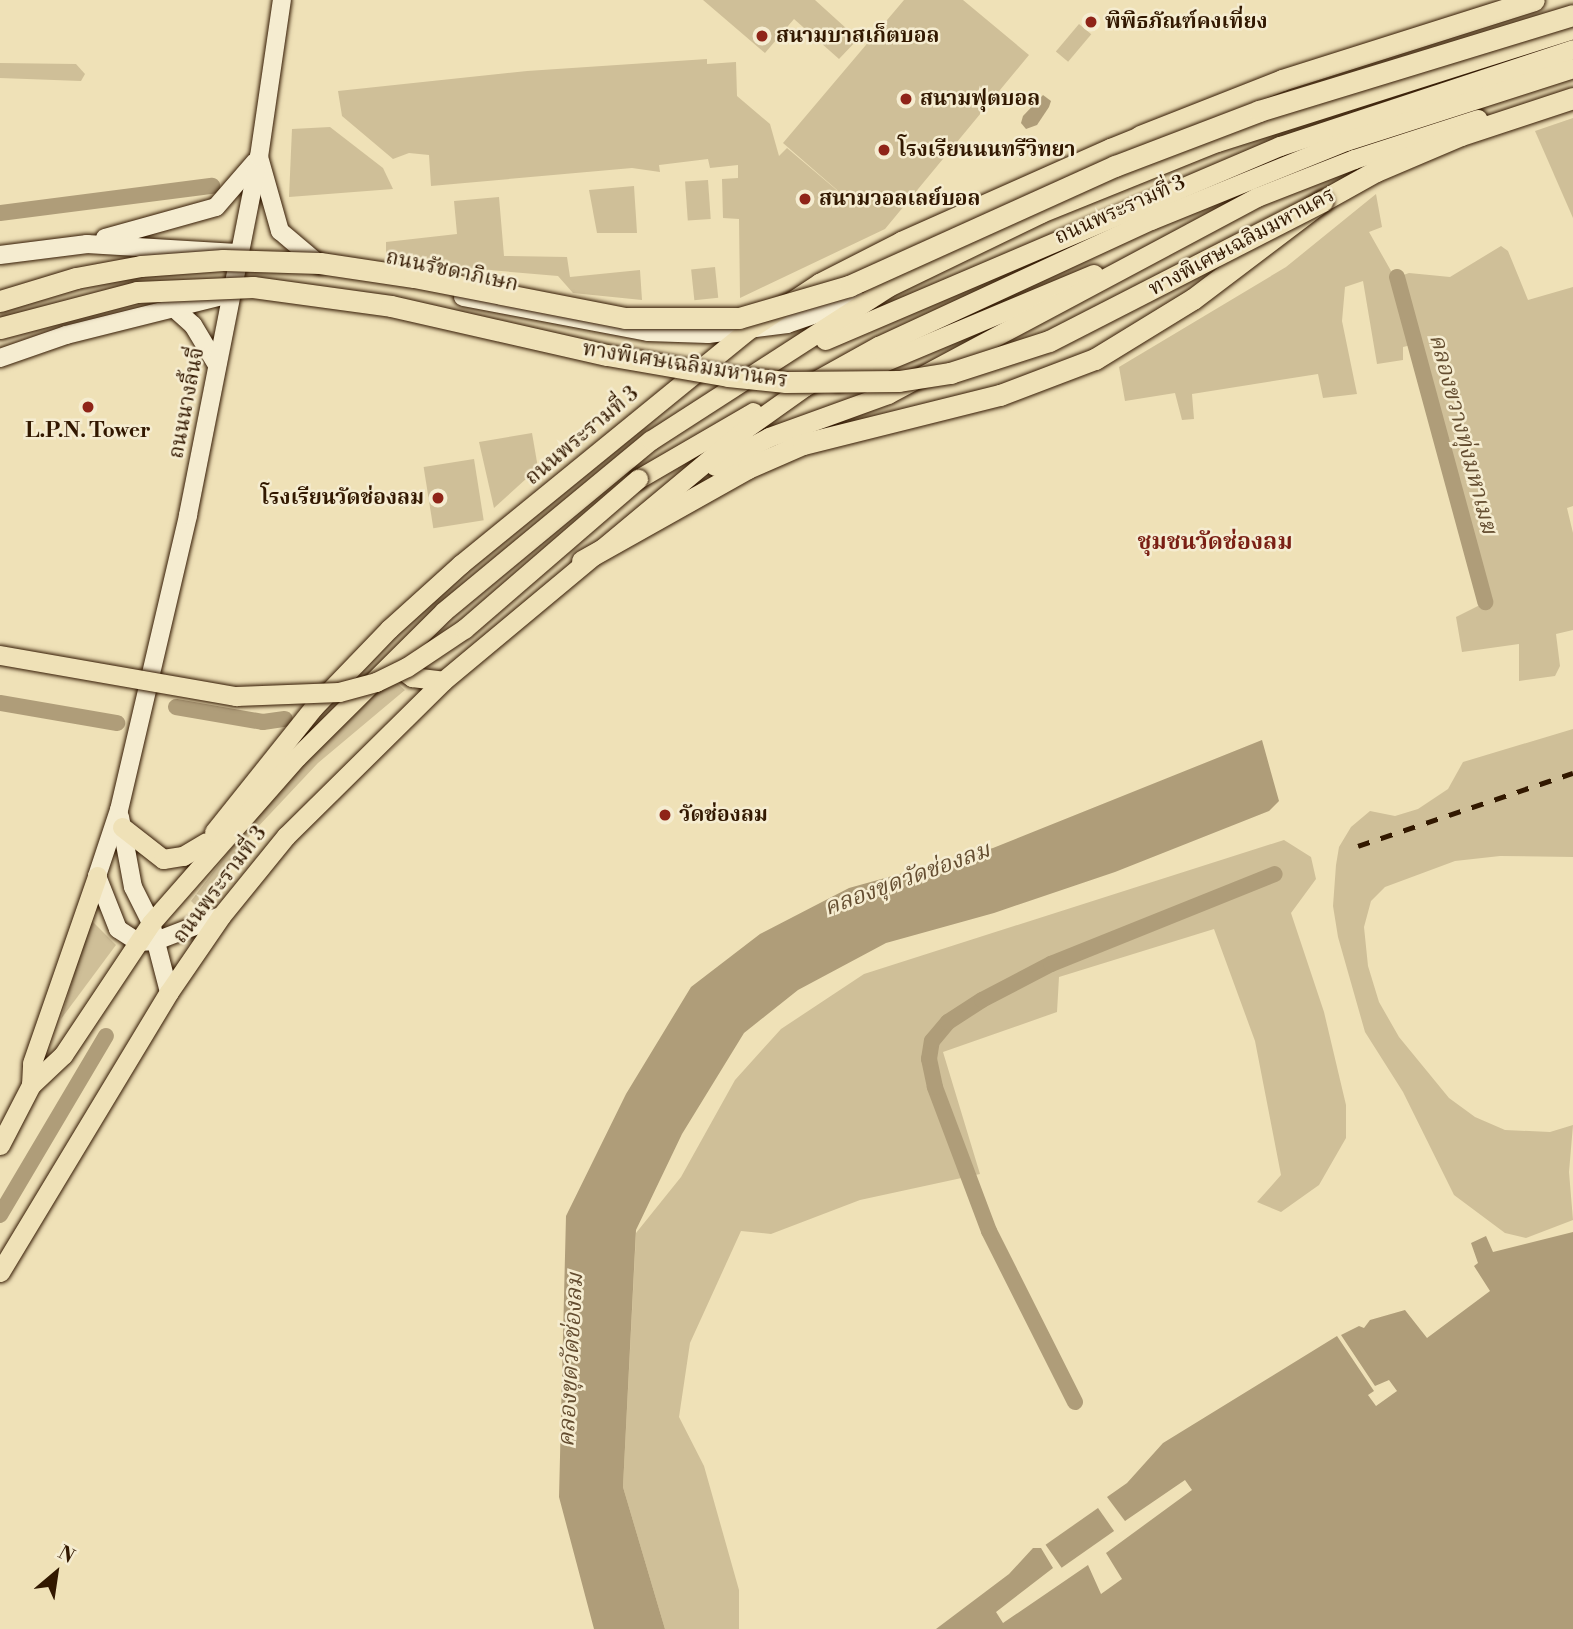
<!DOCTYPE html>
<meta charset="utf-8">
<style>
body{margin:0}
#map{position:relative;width:1573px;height:1629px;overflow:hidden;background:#efe1b7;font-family:"Libre Bodoni","Noto Serif Thai",serif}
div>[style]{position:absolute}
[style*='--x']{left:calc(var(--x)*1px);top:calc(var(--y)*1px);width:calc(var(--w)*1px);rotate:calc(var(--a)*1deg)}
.green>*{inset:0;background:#cfbf98;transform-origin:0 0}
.water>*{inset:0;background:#af9d79;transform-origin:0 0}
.canal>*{height:16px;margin:-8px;padding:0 8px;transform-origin:8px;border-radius:8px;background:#af9d79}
.roads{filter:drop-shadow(0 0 2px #321800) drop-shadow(0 0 2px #321800)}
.secondary>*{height:18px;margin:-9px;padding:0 9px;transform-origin:9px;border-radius:9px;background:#f5ecd0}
.primary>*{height:19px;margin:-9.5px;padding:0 9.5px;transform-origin:9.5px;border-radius:9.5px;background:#efe1b7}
.highway>*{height:21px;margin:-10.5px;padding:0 10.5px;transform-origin:10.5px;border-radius:10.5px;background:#efe1b7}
.rail>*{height:4.5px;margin-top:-2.25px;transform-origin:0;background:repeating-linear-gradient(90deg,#321800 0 12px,transparent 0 24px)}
.bridges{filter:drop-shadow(0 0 2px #321800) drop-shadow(0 0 2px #321800)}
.primary-bridge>*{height:19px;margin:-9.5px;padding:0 9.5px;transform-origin:9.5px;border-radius:9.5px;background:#efe1b7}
.highway-bridge>*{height:21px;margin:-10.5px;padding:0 10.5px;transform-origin:10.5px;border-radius:10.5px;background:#efe1b7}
.dots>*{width:19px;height:19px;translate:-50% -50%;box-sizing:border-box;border:4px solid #f5ecd0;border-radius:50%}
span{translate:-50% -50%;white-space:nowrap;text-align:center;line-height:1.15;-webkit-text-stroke:5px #f5ecd0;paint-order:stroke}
.poi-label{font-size:21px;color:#321800;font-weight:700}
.left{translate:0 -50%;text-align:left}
.right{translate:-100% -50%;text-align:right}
.street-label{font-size:21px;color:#321800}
.water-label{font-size:23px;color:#644d30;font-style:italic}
.neighbourhood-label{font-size:23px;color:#7a1f14;font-weight:700}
.north{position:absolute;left:21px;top:1538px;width:70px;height:70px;-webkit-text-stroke:5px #f5ecd0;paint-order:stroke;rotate:29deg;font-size:19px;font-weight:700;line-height:28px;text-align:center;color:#321800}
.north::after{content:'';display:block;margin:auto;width:24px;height:32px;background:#321800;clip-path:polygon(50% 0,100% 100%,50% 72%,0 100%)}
</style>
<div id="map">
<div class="green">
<i style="clip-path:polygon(703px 0,815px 0,858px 39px,839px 59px,794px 19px,765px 53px)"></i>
<i style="clip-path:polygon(904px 0,963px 0,1029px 55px,885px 229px,740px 298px,739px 219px,723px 218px,722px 179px,738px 178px,738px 165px,710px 168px,708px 159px,659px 165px,660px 172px,632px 168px,431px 186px,429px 155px,409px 153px,393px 159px,342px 116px,338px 91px,527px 71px,707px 59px,707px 64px,736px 62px,737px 96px,770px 124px,779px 156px,787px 148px,859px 209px,783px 143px)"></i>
<i style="left:1079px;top:24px;width:16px;height:36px;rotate:40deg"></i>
<i style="clip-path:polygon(0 63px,76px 64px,85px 74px,81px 81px,0 78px)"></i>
<i style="clip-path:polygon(1573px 118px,1573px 218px,1535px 131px)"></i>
<i style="clip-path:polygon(330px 127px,383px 168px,393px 189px,289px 197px,292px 129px)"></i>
<i style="left:708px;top:180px;width:39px;height:23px;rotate:86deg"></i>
<i style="clip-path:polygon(634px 186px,637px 233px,597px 233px,589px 190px)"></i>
<i style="clip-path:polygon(1376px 194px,1382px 227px,1369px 232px,1395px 278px,1409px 273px,1450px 277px,1501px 246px,1508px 251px,1528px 300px,1573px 287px,1573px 506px,1567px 508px,1573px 533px,1573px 630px,1556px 634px,1560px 666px,1555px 676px,1519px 681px,1519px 644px,1462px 652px,1456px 617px,1490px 600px,1420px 343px,1403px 347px,1403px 360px,1377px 364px,1363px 281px,1345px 287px,1342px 321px,1357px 394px,1323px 398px,1318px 374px,1192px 394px,1194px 419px,1182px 420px,1175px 393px,1125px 401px,1119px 367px,1286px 267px)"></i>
<i style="clip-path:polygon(499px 197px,504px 256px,567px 257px,570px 277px,640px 270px,642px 300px,573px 293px,558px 276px,386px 261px,386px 242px,457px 234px,454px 201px)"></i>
<i style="left:715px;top:267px;width:31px;height:24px;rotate:84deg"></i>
<i style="clip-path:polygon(532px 433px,538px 468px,494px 508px,479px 442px)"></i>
<i style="left:474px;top:459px;width:62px;height:51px;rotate:81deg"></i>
<i style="clip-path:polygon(391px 678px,405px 690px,318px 763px,252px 833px,195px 905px,191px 901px,236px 842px,308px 760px)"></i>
<i style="clip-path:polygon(1573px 729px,1573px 857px,1500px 856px,1455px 861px,1385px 887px,1371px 901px,1364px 927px,1368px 966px,1379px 1002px,1399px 1037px,1449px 1098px,1475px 1117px,1505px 1130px,1550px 1132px,1573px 1125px,1569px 1172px,1573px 1220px,1526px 1238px,1505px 1233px,1454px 1195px,1403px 1092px,1365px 1032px,1338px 937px,1333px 906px,1336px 865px,1339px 847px,1351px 827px,1370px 811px,1395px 816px,1418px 809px,1448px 789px,1463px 762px)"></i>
<i style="clip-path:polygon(1284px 840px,1311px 857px,1316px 879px,1291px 913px,1324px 1012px,1346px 1105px,1346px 1138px,1319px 1185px,1281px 1212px,1257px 1202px,1281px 1175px,1255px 1041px,1214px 929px,1059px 977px,1057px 1012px,943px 1052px,980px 1174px,860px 1200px,771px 1234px,741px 1231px,690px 1343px,679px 1417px,704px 1466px,739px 1590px,739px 1629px,665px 1629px,623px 1487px,636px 1233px,681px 1177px,735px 1080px,781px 1029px,864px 974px)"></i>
<i style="clip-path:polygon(90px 919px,116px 945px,61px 1019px)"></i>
</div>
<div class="water">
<i style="clip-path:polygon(1043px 95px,1051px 101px,1049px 107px,1037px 125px,1026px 129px,1021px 123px,1023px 116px)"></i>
<i style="clip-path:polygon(1262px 740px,1279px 801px,1269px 811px,1115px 872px,994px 913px,886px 943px,798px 990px,744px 1033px,682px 1134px,636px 1230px,623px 1487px,665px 1629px,594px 1629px,559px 1497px,566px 1216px,626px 1094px,691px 987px,760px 934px,849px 888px,993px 848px)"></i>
<i style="clip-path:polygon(1573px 1232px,1573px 1629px,936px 1629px,1009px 1574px,1033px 1548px,1041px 1548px,1053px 1568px,996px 1612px,1003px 1623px,1088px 1565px,1101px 1594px,1122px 1579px,1106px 1553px,1192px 1490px,1185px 1480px,1125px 1521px,1107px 1497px,1127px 1483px,1163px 1443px,1337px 1336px,1374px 1391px,1368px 1395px,1376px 1406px,1397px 1391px,1389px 1380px,1375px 1386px,1341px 1335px,1359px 1326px,1364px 1328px,1370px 1320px,1405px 1310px,1427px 1338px,1490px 1291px,1474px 1266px,1478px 1263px,1471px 1243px,1486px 1236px,1493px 1252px)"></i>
<i style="left:1098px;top:1508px;width:28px;height:64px;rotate:55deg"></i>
</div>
<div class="canal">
<i style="--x:0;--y:213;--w:214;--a:-7.3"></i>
<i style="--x:1397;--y:277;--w:337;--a:74.8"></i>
<i style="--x:0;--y:703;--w:119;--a:9.7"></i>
<i style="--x:176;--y:707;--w:88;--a:9.8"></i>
<i style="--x:263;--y:722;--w:22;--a:-8"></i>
<i style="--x:0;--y:1215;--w:208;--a:-59.4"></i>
<i style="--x:1075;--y:1402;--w:191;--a:-116.7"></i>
<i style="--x:989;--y:1231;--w:154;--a:-110.6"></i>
<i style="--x:935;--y:1087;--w:29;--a:-102"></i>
<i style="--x:929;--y:1059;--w:18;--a:-81"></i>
<i style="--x:932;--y:1041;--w:25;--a:-50"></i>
<i style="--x:948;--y:1022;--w:40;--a:-32.9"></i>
<i style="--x:982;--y:1000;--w:78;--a:-27.6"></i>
<i style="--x:1051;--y:964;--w:241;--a:-21.9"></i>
</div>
<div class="roads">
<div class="secondary">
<i style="--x:259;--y:157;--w:77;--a:74.2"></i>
<i style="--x:280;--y:231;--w:52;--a:40.4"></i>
<i style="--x:105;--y:238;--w:115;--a:-15.6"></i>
<i style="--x:216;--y:207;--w:60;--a:-49.1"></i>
<i style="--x:0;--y:255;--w:88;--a:-7.2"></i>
<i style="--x:87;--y:244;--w:150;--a:3.4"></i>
<i style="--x:463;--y:297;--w:188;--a:10.7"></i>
<i style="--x:648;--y:332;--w:60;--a:1.9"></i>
<i style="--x:708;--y:334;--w:80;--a:-7.2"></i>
<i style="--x:787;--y:324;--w:74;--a:-18.9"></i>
<i style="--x:175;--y:309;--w:24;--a:42"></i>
<i style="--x:193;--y:325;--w:47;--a:59"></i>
<i style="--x:0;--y:358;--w:70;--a:-19.2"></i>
<i style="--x:66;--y:335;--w:169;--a:-14"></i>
<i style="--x:120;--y:817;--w:71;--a:79.5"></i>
<i style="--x:133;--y:887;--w:40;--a:63.4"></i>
<i style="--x:151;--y:923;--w:71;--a:75.4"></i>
<i style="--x:221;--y:916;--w:70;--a:159"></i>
<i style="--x:156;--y:941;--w:18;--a:177"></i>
<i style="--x:138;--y:942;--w:24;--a:-147"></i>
<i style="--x:118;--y:929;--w:57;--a:-111.6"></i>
<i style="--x:97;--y:876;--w:70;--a:-71.6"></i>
<i style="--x:119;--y:810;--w:303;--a:-76.8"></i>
<i style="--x:188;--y:515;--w:365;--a:-78.8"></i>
<i style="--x:259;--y:157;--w:159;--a:-81.7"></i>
</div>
<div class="primary">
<i style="--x:825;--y:340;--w:495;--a:-23.1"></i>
<i style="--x:1280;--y:146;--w:309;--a:-18.3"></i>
<i style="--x:838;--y:381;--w:277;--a:-22.7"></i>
<i style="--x:715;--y:466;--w:61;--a:-28.2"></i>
<i style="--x:769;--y:437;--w:127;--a:-19.9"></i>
<i style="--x:888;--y:394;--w:418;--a:-28.1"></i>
<i style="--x:1257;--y:197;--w:104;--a:-21.4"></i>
<i style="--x:1354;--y:159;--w:130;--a:-17.9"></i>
<i style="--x:638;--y:479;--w:133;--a:-30.2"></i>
<i style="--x:400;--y:656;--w:13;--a:86"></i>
<i style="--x:401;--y:669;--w:14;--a:36"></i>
<i style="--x:412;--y:677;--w:31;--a:7"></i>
<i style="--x:122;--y:827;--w:52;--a:38"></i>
<i style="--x:163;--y:859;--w:20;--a:-9"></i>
<i style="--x:183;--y:856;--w:26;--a:-31"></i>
<i style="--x:214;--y:832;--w:159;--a:-51.4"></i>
<i style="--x:313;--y:708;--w:110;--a:-46.1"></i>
<i style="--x:389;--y:629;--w:97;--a:-42.1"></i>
<i style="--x:461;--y:564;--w:367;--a:-39.2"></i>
<i style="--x:745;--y:332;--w:89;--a:-33.5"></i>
<i style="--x:819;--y:283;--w:92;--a:-27.1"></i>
<i style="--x:901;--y:241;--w:229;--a:-24"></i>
<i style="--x:1110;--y:148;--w:32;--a:-22"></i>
<i style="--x:1140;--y:136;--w:13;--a:4"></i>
<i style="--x:31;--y:1085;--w:22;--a:-87"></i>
<i style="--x:32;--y:1063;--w:198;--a:-70.8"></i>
<i style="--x:0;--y:1145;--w:68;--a:-62.7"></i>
<i style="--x:31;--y:1085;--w:44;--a:-43.2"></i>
<i style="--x:63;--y:1055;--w:159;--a:-56.3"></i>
<i style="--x:151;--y:923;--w:221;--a:-48.7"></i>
<i style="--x:297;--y:757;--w:207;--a:-44.8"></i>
<i style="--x:444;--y:611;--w:268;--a:-39.6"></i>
<i style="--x:651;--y:440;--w:282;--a:-32.8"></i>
<i style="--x:888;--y:287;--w:170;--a:-25.8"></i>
<i style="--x:1041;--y:213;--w:190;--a:-22"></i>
<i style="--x:1217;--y:142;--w:374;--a:-17.6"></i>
<i style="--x:0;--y:1272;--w:327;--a:-58.9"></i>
<i style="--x:169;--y:992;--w:92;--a:-55.6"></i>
<i style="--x:221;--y:916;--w:103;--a:-50.9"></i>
<i style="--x:286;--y:836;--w:221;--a:-44.6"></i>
<i style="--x:443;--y:681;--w:393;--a:-39.8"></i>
<i style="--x:745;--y:429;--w:72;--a:-35.4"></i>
<i style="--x:804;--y:387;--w:85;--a:-29"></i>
<i style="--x:878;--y:346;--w:301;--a:-24.8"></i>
<i style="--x:1151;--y:220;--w:210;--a:-22.1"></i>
<i style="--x:1346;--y:141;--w:238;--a:-17.8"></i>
</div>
<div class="highway">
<i style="--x:1140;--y:136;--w:153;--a:-21.5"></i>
<i style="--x:1282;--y:80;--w:264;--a:-17.6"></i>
<i style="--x:582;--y:561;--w:190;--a:-29.3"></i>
<i style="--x:748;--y:468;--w:60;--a:-23.6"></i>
<i style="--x:803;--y:444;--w:203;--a:-14"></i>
<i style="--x:1000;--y:395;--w:102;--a:-20.8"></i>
<i style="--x:1095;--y:359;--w:115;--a:-31.5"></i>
<i style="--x:1193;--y:299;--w:162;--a:-37.2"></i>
<i style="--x:1322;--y:201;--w:62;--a:-29.1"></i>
<i style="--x:1376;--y:171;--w:92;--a:-23"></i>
<i style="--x:1461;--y:135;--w:118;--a:-18.3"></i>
</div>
</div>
<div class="rail">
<i style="--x:1358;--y:846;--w:227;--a:-18.8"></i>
</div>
<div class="bridges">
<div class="primary-bridge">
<i style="--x:0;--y:655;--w:240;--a:9.9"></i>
<i style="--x:236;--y:696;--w:103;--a:-2.2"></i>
<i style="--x:339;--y:692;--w:38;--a:-15"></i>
<i style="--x:376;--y:682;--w:34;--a:-26"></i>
<i style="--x:407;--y:667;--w:69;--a:-33.7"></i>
<i style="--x:464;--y:629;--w:230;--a:-40.8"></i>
</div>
<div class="highway-bridge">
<i style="--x:0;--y:301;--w:79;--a:-16.8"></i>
<i style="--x:76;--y:278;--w:66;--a:-10.5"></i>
<i style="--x:141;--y:266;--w:82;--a:-4.2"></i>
<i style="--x:223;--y:260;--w:97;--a:1.8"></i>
<i style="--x:320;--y:263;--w:95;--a:8.5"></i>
<i style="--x:414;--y:277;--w:215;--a:11"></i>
<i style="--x:625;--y:318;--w:114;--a:0"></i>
<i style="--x:739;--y:318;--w:115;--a:-16.2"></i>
<i style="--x:849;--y:286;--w:292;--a:-24.3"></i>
<i style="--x:1115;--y:166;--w:154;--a:-20.9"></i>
<i style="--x:1259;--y:111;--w:328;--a:-17"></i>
<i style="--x:0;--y:328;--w:142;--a:-14.7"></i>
<i style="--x:137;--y:292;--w:116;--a:-2.5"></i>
<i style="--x:253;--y:287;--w:139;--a:7.8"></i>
<i style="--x:391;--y:306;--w:221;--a:12.8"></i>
<i style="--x:607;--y:355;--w:123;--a:9.8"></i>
<i style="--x:728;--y:376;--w:58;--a:5.9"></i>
<i style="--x:786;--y:382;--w:113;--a:-0.5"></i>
<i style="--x:899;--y:381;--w:52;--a:-8.9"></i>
<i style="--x:950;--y:373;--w:104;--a:-17.9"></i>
<i style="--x:1049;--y:341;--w:307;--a:-27.1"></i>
</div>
</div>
<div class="dots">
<i style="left:1091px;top:22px;background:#8f2418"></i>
<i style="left:762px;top:36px;background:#8f2418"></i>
<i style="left:906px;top:99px;background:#8f2418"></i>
<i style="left:884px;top:150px;background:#8f2418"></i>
<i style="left:805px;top:199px;background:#8f2418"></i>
<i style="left:88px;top:407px;background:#8f2418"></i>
<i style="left:438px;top:498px;background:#8f2418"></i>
<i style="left:665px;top:815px;background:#8f2418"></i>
</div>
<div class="poi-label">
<span class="left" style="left:1105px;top:22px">พิพิธภัณฑ์คงเที่ยง</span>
<span class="left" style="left:776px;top:36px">สนามบาสเก็ตบอล</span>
<span class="left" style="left:920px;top:99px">สนามฟุตบอล</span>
<span class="left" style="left:898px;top:150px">โรงเรียนนนทรีวิทยา</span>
<span class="left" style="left:819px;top:199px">สนามวอลเลย์บอล</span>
<span style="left:88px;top:431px">L.P.N. Tower</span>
<span class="right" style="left:424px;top:498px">โรงเรียนวัดช่องลม</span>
<span class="left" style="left:679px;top:815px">วัดช่องลม</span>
</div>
<div class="street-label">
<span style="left:1120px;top:210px;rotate:-24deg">ถนนพระรามที่ 3</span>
<span style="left:1242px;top:242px;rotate:-28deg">ทางพิเศษเฉลิมมหานคร</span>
<span style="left:452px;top:271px;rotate:12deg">ถนนรัชดาภิเษก</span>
<span style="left:685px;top:365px;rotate:9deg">ทางพิเศษเฉลิมมหานคร</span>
<span style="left:187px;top:403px;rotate:-79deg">ถนนนางลิ้นจี่</span>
<span style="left:582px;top:436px;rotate:-40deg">ถนนพระรามที่ 3</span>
<span style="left:220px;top:885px;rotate:-53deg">ถนนพระรามที่ 3</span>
</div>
<div class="water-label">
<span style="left:1463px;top:434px;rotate:75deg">คลองขวางทุ่งมหาเมฆ</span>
<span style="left:907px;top:879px;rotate:-20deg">คลองขุดวัดช่องลม</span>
<span style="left:571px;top:1360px;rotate:-87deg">คลองขุดวัดช่องลม</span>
</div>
<div class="neighbourhood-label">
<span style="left:1215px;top:542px">ชุมชนวัดช่องลม</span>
</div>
<div class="north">N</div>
</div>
